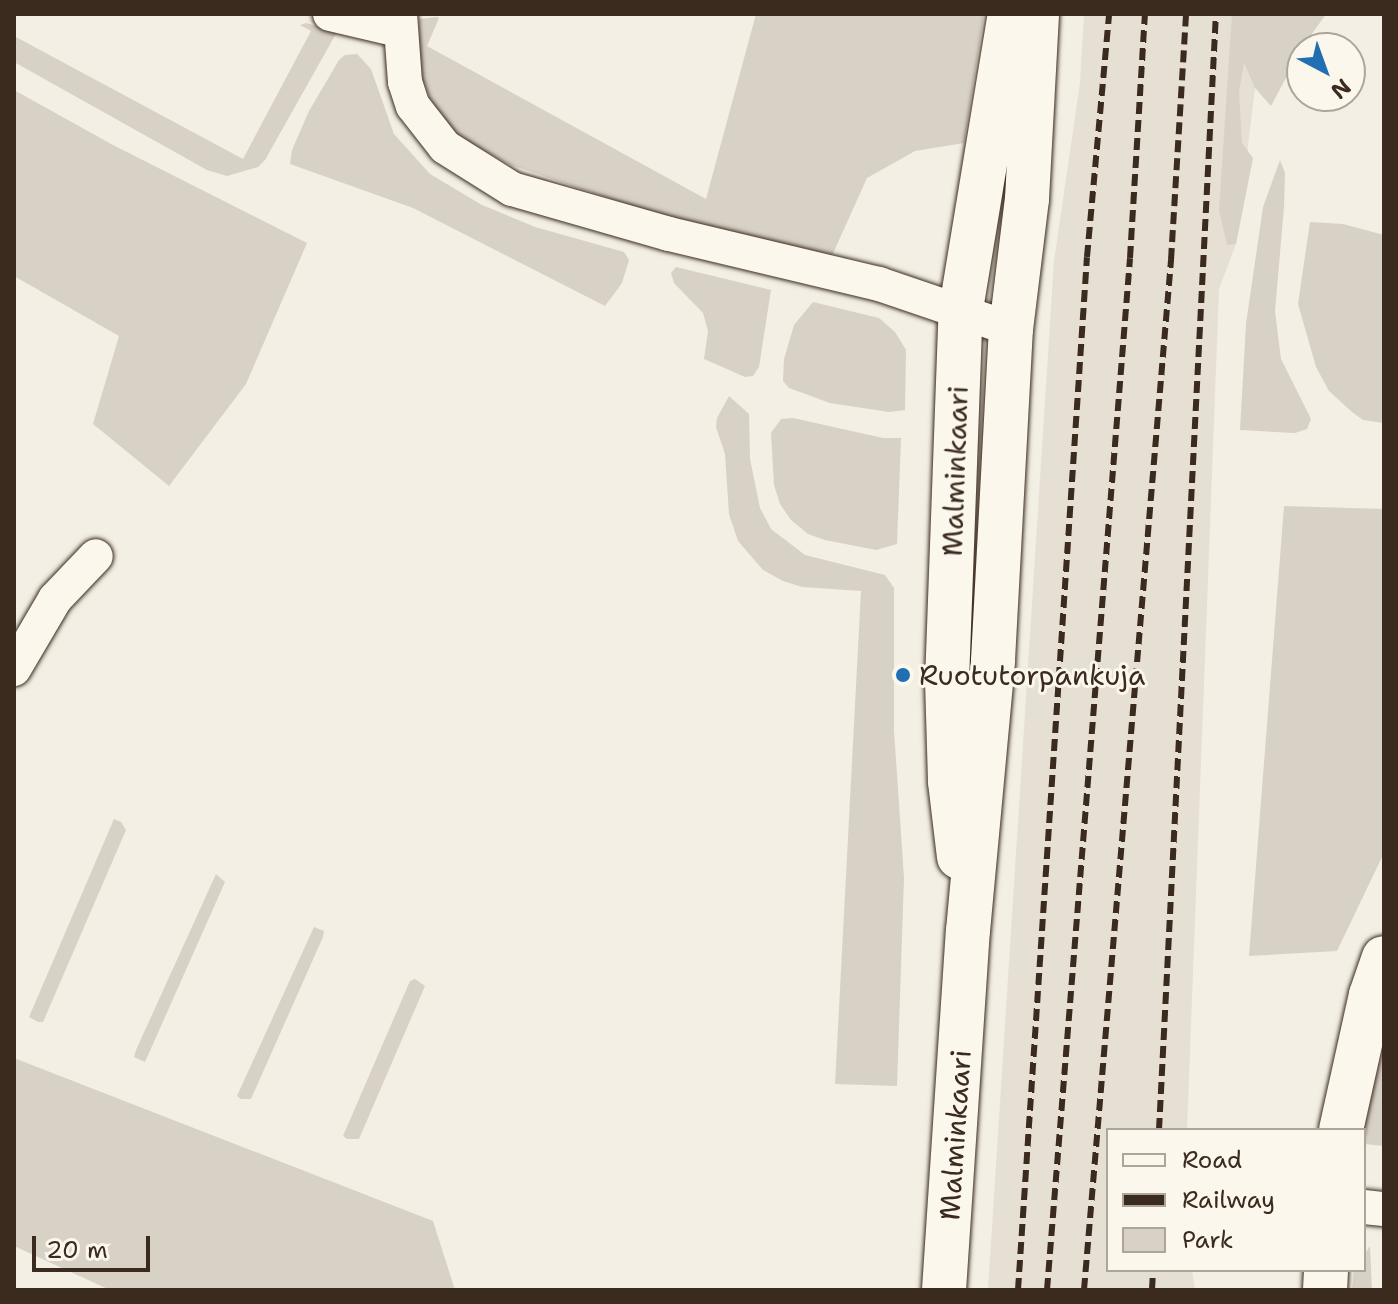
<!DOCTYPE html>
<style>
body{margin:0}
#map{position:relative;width:1398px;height:1304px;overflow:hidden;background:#f3efe4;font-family:"Shantell Sans",sans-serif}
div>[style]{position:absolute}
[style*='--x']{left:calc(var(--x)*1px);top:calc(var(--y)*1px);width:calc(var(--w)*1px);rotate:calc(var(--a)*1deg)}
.built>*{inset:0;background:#e5dfd4}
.green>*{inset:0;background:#d8d1c6}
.roads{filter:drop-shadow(0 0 2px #3b2a1e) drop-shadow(0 0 2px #3b2a1e)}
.minor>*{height:34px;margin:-17px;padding:0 17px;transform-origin:17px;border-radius:17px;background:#fbf7ec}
.secondary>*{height:44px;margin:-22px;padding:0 22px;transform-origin:22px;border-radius:22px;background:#fbf7ec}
.rail>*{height:6px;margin-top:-3px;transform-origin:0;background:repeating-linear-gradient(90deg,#3b2a1e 0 12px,transparent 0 18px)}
.dots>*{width:22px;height:22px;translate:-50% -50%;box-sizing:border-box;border:4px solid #fbf7ec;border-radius:50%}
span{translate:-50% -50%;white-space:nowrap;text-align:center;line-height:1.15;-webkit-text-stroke:6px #fbf7ec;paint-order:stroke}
.street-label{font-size:28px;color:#3b2a1e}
.poi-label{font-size:28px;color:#3b2a1e}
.left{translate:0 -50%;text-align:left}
.frame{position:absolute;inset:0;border:16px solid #3b2a1e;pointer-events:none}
.legend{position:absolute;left:1106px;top:1128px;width:260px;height:144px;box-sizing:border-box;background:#fbf7ec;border:2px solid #aea59a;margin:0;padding:10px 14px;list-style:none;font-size:24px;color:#3b2a1e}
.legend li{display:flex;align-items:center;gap:16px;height:40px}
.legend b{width:40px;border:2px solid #aea59a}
.north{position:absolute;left:1286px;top:32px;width:80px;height:80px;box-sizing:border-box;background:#fbf7ec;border:2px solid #aea59a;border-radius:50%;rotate:139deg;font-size:22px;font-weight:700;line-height:32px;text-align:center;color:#3b2a1e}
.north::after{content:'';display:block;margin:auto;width:28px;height:36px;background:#1f6fb2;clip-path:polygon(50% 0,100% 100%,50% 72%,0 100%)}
.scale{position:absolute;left:32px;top:1236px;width:118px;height:36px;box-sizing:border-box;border:4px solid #3b2a1e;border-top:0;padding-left:10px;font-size:24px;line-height:28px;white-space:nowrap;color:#3b2a1e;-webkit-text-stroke:6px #fbf7ec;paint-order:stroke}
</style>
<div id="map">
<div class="built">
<i style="clip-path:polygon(1084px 14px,1260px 14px,1255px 88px,1236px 244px,1219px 289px,1187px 1130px,1108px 1130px,1108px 1270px,1192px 1270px,1195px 1290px,988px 1290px,1054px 261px,1080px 83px)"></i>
</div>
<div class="green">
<i style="clip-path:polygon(756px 14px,984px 14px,964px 143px,915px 151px,867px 178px,831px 258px,632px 206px,511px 165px,462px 139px,435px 110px,423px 81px,418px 50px,419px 19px,436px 17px,439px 18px,427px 46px,706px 199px)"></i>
<i style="clip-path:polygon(1232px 14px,1326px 14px,1302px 48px,1271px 106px,1255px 88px,1244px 63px,1239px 92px,1242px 143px,1253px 158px,1236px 244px,1227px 245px,1219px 210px)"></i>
<i style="clip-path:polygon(306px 23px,337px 32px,265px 160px,258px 167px,227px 176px,207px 170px,14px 62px,14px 36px,243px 159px,311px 31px,300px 25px)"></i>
<i style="clip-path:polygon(357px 54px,371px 69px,394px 134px,430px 174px,482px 205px,535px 227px,624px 252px,629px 260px,622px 283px,605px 306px,413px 208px,290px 164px,292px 150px,309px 111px,339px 60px,345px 55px)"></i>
<i style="clip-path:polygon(14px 90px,113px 145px,307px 243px,246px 384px,169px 486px,93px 424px,119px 336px,14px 276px)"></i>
<i style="clip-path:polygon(1280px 160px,1285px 173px,1284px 207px,1275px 311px,1281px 359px,1311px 419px,1307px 429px,1295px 433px,1240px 430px,1246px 324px,1263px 207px)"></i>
<i style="clip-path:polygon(1310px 222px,1343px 224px,1384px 235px,1384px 423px,1363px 420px,1352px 412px,1329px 391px,1316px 367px,1298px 304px)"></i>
<i style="clip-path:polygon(676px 267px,771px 290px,759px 367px,753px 376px,745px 377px,704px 359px,708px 331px,703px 313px,674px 283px,671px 273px)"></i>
<i style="clip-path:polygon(813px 302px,879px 318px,895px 332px,906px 350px,905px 410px,889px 412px,830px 403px,789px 388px,783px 381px,784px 359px,794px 325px)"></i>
<i style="clip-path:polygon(729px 396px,749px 414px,750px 459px,760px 508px,771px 529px,805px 555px,885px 575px,894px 588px,894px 730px,904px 878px,897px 1086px,835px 1084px,861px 591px,802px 587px,783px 581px,763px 570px,738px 541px,729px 514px,725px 454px,716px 427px,717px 418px)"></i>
<i style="clip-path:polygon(793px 418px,883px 438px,901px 438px,897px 544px,876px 550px,825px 540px,808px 534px,791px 520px,780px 504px,774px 485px,771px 433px,781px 419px)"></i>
<i style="clip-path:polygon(1284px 506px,1384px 509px,1384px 853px,1337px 951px,1249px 956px)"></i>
<i style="clip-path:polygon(114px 819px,121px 822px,126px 830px,43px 1022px,38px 1022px,29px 1017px)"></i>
<i style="clip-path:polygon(216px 874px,225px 882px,145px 1062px,134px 1057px,136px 1050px)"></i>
<i style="clip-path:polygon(314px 927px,324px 931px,323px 937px,251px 1099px,241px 1099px,237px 1096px)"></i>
<i style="clip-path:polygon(415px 979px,425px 986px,359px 1139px,347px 1139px,343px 1136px,410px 981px)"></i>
<i style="clip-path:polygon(1384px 1026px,1384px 1146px,1364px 1144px,1363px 1130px)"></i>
<i style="clip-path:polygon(14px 1058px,433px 1221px,455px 1290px,110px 1290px,14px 1246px)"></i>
<i style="clip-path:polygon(1370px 1246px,1372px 1290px,1352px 1290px,1354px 1270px,1364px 1270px,1364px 1255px)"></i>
</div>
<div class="roads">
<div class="minor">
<i style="--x:330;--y:14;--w:70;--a:13.2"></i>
<i style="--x:400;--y:14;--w:68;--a:85.8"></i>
<i style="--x:405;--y:82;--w:25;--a:72"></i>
<i style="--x:413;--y:106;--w:52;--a:52"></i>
<i style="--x:445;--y:147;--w:79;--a:32.1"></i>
<i style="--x:512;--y:189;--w:163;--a:16"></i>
<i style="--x:669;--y:234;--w:216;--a:13.4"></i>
<i style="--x:879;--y:284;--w:139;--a:18.8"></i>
<i style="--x:14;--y:669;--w:81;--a:-59.6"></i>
<i style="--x:55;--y:599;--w:59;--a:-46.4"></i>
<i style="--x:1364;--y:1207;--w:20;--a:6"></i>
</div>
<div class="secondary">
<i style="--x:959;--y:857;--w:77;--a:-96.8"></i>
<i style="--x:950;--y:781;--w:99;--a:-91.7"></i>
<i style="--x:947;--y:682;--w:373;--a:-87.9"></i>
<i style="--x:961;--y:309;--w:299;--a:-80.6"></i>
<i style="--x:1341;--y:1130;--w:138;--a:-77.5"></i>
<i style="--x:1371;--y:995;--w:39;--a:-71"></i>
<i style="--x:944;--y:1290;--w:360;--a:-86.2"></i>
<i style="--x:968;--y:931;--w:272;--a:-84.7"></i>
<i style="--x:993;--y:660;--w:331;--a:-86.9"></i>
<i style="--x:1011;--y:329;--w:131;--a:-83"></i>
<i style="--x:1027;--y:199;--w:185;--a:-86.9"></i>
<i style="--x:1325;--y:1290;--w:20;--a:-87"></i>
</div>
</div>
<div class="rail">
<i style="--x:1159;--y:1130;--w:1117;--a:-87.08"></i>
<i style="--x:1018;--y:1290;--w:1035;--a:-86.18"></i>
<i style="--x:1087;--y:257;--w:244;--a:-84.8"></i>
<i style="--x:1047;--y:1290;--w:1035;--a:-85.4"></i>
<i style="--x:1130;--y:258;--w:244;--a:-86.5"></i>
<i style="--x:1084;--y:1290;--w:1034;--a:-85.17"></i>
<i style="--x:1171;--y:260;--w:246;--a:-86.5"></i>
<i style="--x:1152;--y:1290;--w:20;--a:-87"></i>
</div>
<div class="dots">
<i style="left:903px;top:675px;background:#1f6fb2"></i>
</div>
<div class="street-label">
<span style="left:955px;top:471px;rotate:-88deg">Malminkaari</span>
<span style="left:955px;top:1135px;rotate:-86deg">Malminkaari</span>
</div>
<div class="poi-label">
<span class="left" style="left:919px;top:675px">Ruotutorpankuja</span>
</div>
<div class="frame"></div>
<ul class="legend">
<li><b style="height:10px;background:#fbf7ec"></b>Road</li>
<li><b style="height:10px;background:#3b2a1e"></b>Railway</li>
<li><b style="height:22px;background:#d8d1c6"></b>Park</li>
</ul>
<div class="north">N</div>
<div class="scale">20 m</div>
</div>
